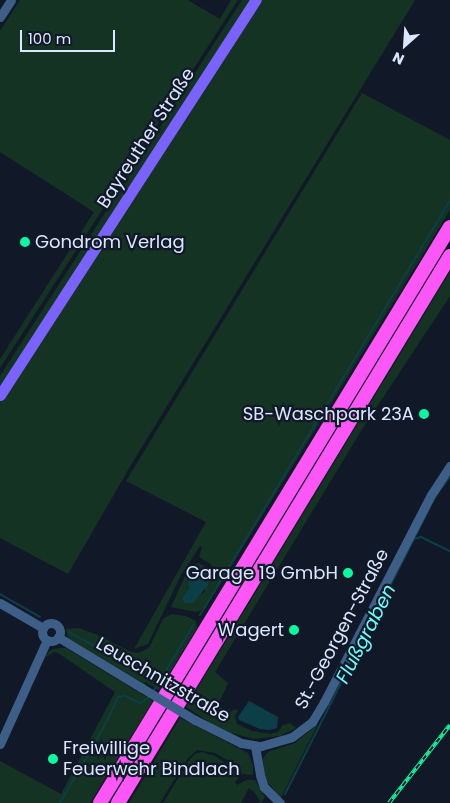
<!DOCTYPE html>
<meta charset="utf-8">
<style>
body{margin:0}
#map{position:relative;width:450px;height:803px;overflow:hidden;background:#111929;font-family:Poppins,sans-serif}
div>[style]{position:absolute}
[style*='--x']{left:calc(var(--x)*1px);top:calc(var(--y)*1px);width:calc(var(--w)*1px);rotate:calc(var(--a)*1deg)}
.green>*{inset:0;background:#143323}
.water>*{inset:0;background:#0c3e48}
.stream>*{height:2px;margin:-1px;padding:0 1px;transform-origin:1px;border-radius:1px;background:#0c3e48}
.minor>*{height:9px;margin:-4.5px;padding:0 4.5px;transform-origin:4.5px;border-radius:4.5px;background:#3d5e87}
.minor>.ring{margin:-4.5px;padding:0;box-sizing:content-box;background:none;border:9px solid #3d5e87;border-radius:50%}
.major>*{height:11px;margin:-5.5px;padding:0 5.5px;transform-origin:5.5px;border-radius:5.5px;background:#7963fc}
.highway>*{height:14px;margin:-7px;padding:0 7px;transform-origin:7px;border-radius:7px;background:#fc57f6}
.rail>*{height:4px;margin-top:-2px;transform-origin:0;background:repeating-linear-gradient(90deg,#111929 0 5.5px,#0afb9f 0 11px);box-sizing:border-box;border-block:1px solid #0afb9f}
.minor-bridge>*{height:9px;margin:-4.5px;padding:0 4.5px;transform-origin:4.5px;border-radius:4.5px;background:#3d5e87}
.dots>*{width:14px;height:14px;translate:-50% -50%;box-sizing:border-box;border:2px solid #111929;border-radius:50%}
span{translate:-50% -50%;white-space:nowrap;text-align:center;line-height:1.15;-webkit-text-stroke:4.5px #111929;paint-order:stroke}
.street-label{font-size:18px;color:#dae7fe}
.poi-label{font-size:18px;color:#dae7fe}
.left{translate:0 -50%;text-align:left}
.right{translate:-100% -50%;text-align:right}
.water-label{font-size:19px;color:#6afcfa;font-style:italic}
.north{position:absolute;left:380px;top:20px;width:50px;height:50px;-webkit-text-stroke:4px #111929;paint-order:stroke;rotate:206deg;font-size:14px;font-weight:700;line-height:20px;text-align:center;color:#dae7fe}
.north::after{content:'';display:block;margin:auto;width:18px;height:22px;background:#dae7fe;clip-path:polygon(50% 0,100% 100%,50% 72%,0 100%)}
.scale{position:absolute;left:20px;top:30px;width:95px;height:22px;box-sizing:border-box;border:2px solid #dae7fe;border-top:0;padding-left:6px;font-size:15px;line-height:18px;white-space:nowrap;color:#dae7fe;-webkit-text-stroke:4px #111929;paint-order:stroke}
</style>
<div id="map">
<div class="green">
<i style="clip-path:polygon(20px 0,188px 0,220px 19px,231px 0,238px 0,0 368px,0 359px,94px 212px,0 152px,0 31px)"></i>
<i style="clip-path:polygon(242px 0,252px 0,0 388px,0 376px)"></i>
<i style="clip-path:polygon(261px 0,415px 0,131px 465px,68px 574px,0 538px,0 402px)"></i>
<i style="clip-path:polygon(evenodd,362px 93px,450px 140px,450px 210px,205px 609px,196px 612px,171px 607px,190px 565px,199px 563px,209px 569px,212px 565px,199px 557px,202px 547px,200px 546px,181px 575px,148px 644px,134px 649px,206px 522px,126px 481px,362px 93px,195px 568px,205px 591px,196px 598px,182px 598px,189px 588px,189px 575px,195px 568px)"></i>
<i style="clip-path:polygon(450px 272px,450px 296px,361px 431px,215px 672px,228px 683px,218px 705px,229px 713px,235px 709px,238px 710px,235px 717px,237px 724px,252px 731px,270px 734px,278px 732px,283px 725px,290px 723px,296px 728px,280px 736px,254px 739px,231px 733px,213px 725px,186px 707px)"></i>
<i style="clip-path:polygon(171px 614px,186px 616px,196px 621px,197px 628px,159px 690px,145px 682px,144px 684px,68px 638px,66px 629px,79px 628px,100px 636px,129px 651px,138px 653px,149px 648px,163px 619px)"></i>
<i style="clip-path:polygon(59px 648px,66px 648px,74px 653px,153px 701px,90px 803px,0 803px,0 761px,61px 794px,115px 692px,58px 653px,54px 652px,42px 659px,51px 650px)"></i>
<i style="clip-path:polygon(180px 718px,248px 753px,253px 765px,253px 775px,242px 774px,230px 762px,215px 753px,197px 750px,188px 758px,160px 803px,129px 803px)"></i>
<i style="clip-path:polygon(318px 724px,281px 798px,268px 783px,264px 774px,263px 758px,268px 752px,295px 743px)"></i>
<i style="clip-path:polygon(202px 752px,215px 756px,233px 768px,240px 776px,235px 782px,237px 785px,246px 780px,255px 780px,265px 797px,261px 803px,258px 803px,260px 801px,255px 793px,249px 788px,241px 803px,163px 803px,190px 759px,195px 754px)"></i>
</div>
<div class="water">
<i style="clip-path:polygon(199px 567px,208px 572px,208px 585px,193px 603px,184px 603px,182px 598px,189px 588px,189px 575px,191px 571px)"></i>
<i style="clip-path:polygon(249px 701px,278px 717px,277px 728px,269px 730px,260px 729px,239px 720px,238px 717px)"></i>
</div>
<div class="stream">
<i style="--x:414;--y:539;--w:7;--a:-16"></i>
<i style="--x:421;--y:537;--w:32;--a:26"></i>
<i style="--x:0;--y:594;--w:46;--a:29.9"></i>
<i style="--x:200;--y:615;--w:484;--a:-58.9"></i>
<i style="--x:69;--y:632;--w:62;--a:29.1"></i>
<i style="--x:123;--y:662;--w:14;--a:-4"></i>
<i style="--x:137;--y:661;--w:9;--a:69"></i>
<i style="--x:153;--y:692;--w:79;--a:-58.9"></i>
<i style="--x:285;--y:794;--w:333;--a:-63.2"></i>
<i style="--x:435;--y:497;--w:26;--a:-54"></i>
<i style="--x:60;--y:803;--w:90;--a:-60"></i>
<i style="--x:105;--y:725;--w:31;--a:-65"></i>
<i style="--x:118;--y:697;--w:7;--a:-8"></i>
<i style="--x:125;--y:696;--w:17;--a:25"></i>
<i style="--x:140;--y:703;--w:13;--a:-32"></i>
</div>
<div class="minor">
<i style="--x:0;--y:17;--w:20;--a:-57"></i>
<i style="--x:0;--y:603;--w:50;--a:30.2"></i>
<i class="ring" style="left:42px;top:623px;width:9px;height:9px"></i>
<i style="--x:58;--y:637;--w:98;--a:31.3"></i>
<i style="--x:195;--y:720;--w:51;--a:26.6"></i>
<i style="--x:241;--y:743;--w:20;--a:9"></i>
<i style="--x:261;--y:746;--w:32;--a:-16"></i>
<i style="--x:292;--y:737;--w:25;--a:-37"></i>
<i style="--x:312;--y:722;--w:23;--a:-59"></i>
<i style="--x:324;--y:702;--w:233;--a:-62.7"></i>
<i style="--x:431;--y:495;--w:35;--a:-57"></i>
<i style="--x:0;--y:744;--w:114;--a:-65.7"></i>
<i style="--x:255;--y:746;--w:29;--a:80"></i>
<i style="--x:260;--y:775;--w:13;--a:72"></i>
<i style="--x:264;--y:787;--w:23;--a:45"></i>
</div>
<div class="major">
<i style="--x:0;--y:395;--w:471;--a:-57.1"></i>
</div>
<div class="highway">
<i style="--x:100;--y:803;--w:674;--a:-58.72"></i>
<i style="--x:118;--y:803;--w:640;--a:-58.74"></i>
</div>
<div class="rail">
<i style="--x:389;--y:803;--w:99;--a:-52"></i>
</div>
<div class="minor-bridge">
<i style="--x:142;--y:688;--w:62;--a:31.1"></i>
</div>
<div class="dots">
<i style="left:25px;top:242px;background:#0afb9f"></i>
<i style="left:424px;top:414px;background:#0afb9f"></i>
<i style="left:348px;top:573px;background:#0afb9f"></i>
<i style="left:294px;top:630px;background:#0afb9f"></i>
<i style="left:53px;top:759px;background:#0afb9f"></i>
</div>
<div class="street-label">
<span style="left:146px;top:138px;rotate:-57deg">Bayreuther Straße</span>
<span style="left:342px;top:629px;rotate:-62deg">St.-Georgen-Straße</span>
<span style="left:163px;top:680px;rotate:30deg">Leuschnitzstraße</span>
</div>
<div class="poi-label">
<span class="left" style="left:35px;top:242px">Gondrom Verlag</span>
<span class="right" style="left:414px;top:414px">SB-Waschpark 23A</span>
<span class="right" style="left:338px;top:573px">Garage 19 GmbH</span>
<span class="right" style="left:284px;top:630px">Wagert</span>
<span class="left" style="left:63px;top:759px">Freiwillige<br>Feuerwehr Bindlach</span>
</div>
<div class="water-label">
<span style="left:366px;top:634px;rotate:-63deg">Flußgraben</span>
</div>
<div class="north">N</div>
<div class="scale">100 m</div>
</div>
